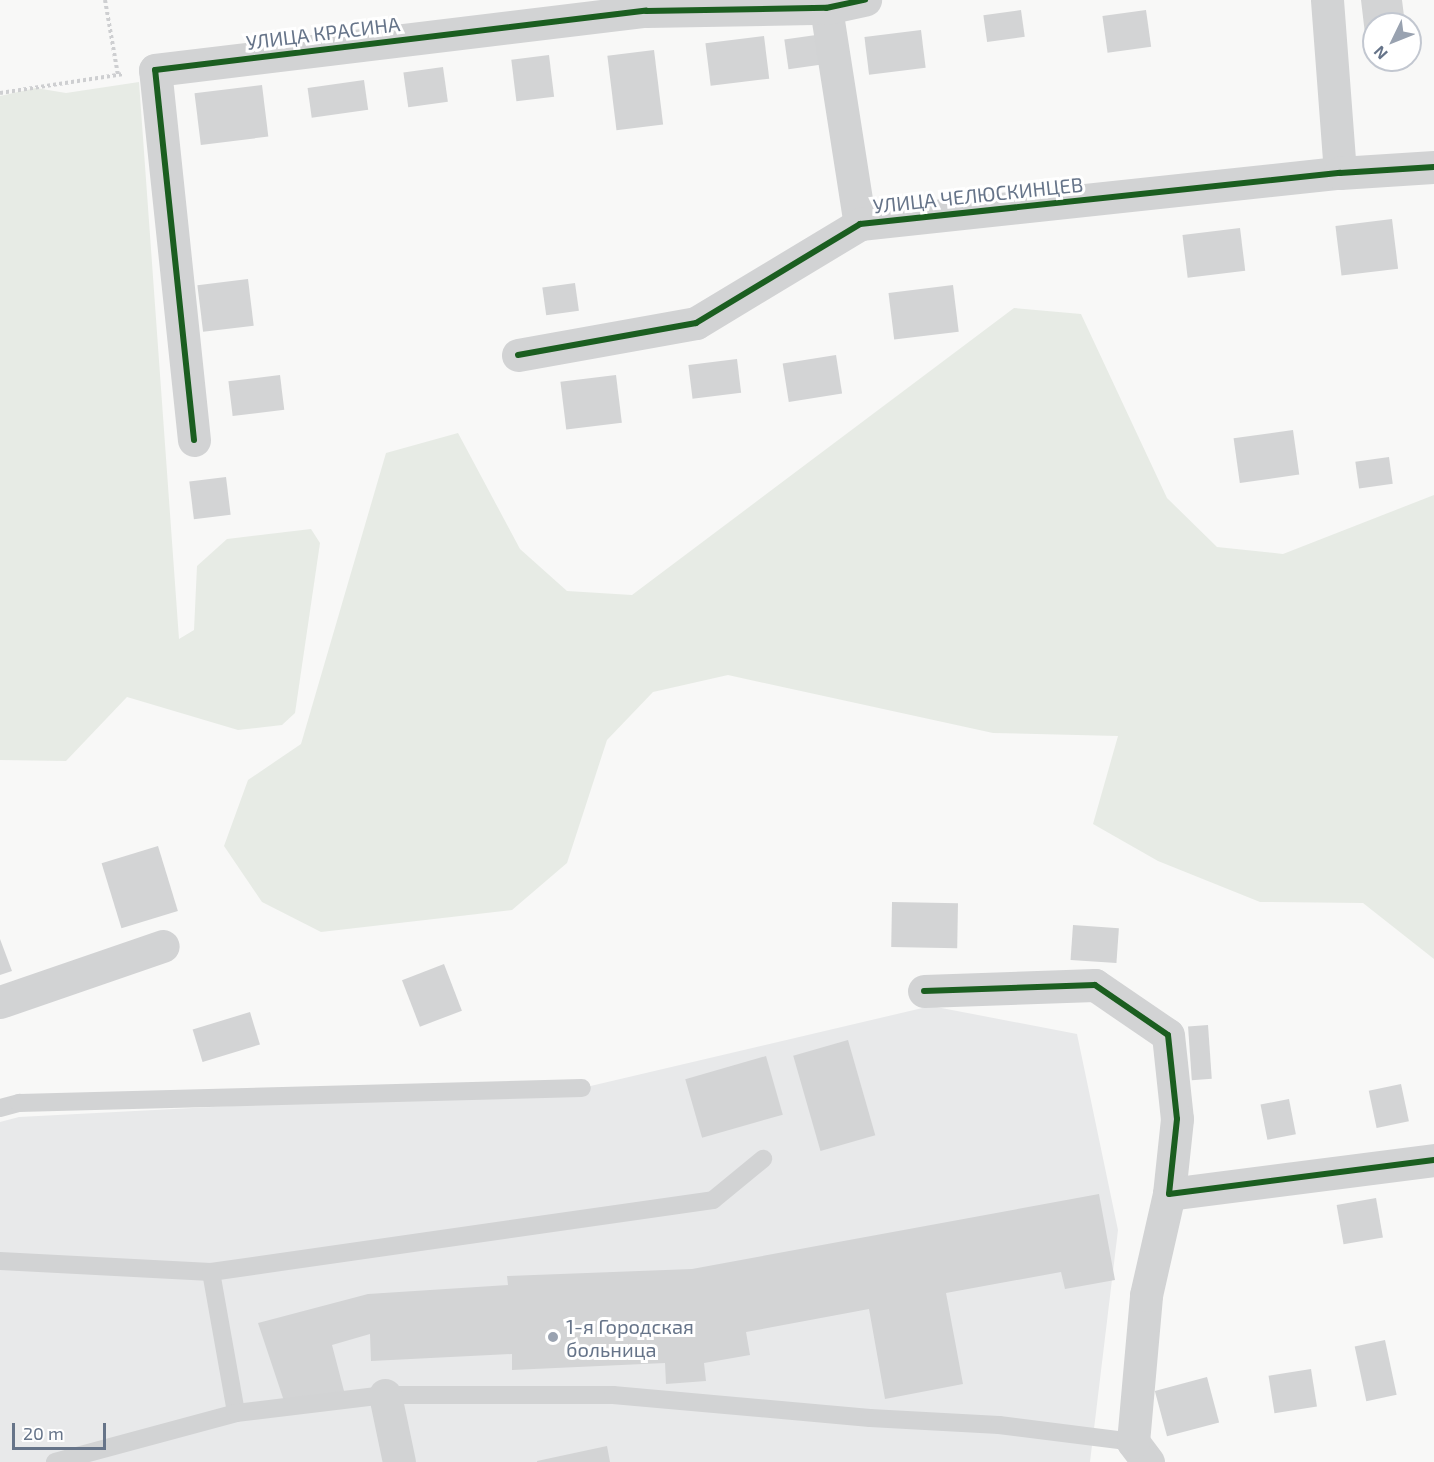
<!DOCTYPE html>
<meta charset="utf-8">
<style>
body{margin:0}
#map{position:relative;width:1434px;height:1462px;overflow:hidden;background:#f8f8f7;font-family:"Exo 2",sans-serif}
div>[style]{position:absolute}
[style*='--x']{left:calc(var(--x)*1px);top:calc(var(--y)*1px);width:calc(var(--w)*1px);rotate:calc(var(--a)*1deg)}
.built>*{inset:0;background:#e8e9ea}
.green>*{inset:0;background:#e7ebe5}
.building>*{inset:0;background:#d3d4d5;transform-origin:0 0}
.path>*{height:4px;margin-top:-2px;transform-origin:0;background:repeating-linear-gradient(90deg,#cecfd1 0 3px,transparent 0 6px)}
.lane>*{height:18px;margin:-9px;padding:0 9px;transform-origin:9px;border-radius:9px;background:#d2d3d4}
.street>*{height:33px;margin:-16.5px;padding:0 16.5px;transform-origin:16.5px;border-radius:16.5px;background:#d2d3d4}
.cycleway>*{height:6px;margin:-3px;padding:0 3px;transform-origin:3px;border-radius:3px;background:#1b5e20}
.dots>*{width:16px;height:16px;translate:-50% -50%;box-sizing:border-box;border:3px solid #fff;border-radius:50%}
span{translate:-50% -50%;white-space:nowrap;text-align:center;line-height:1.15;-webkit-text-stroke:6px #fff;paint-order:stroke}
.street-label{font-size:20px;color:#667489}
.poi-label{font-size:20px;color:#667489}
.left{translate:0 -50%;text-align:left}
.north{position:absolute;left:1362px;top:12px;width:60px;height:60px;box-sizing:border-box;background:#fff;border:2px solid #c2c7d0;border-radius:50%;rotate:227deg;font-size:16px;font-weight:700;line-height:24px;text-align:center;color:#667489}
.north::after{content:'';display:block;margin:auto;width:21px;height:27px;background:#99a2b0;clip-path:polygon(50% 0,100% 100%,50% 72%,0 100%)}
.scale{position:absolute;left:12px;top:1423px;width:94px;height:27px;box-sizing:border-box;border:3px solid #667489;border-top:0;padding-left:8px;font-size:18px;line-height:21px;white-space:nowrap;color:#667489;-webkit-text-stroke:4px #fff;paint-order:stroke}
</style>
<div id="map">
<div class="built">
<i style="clip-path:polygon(931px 1006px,1077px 1034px,1118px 1230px,1090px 1462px,0 1462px,0 1122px,19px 1117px,582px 1088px)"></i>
</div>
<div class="green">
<i style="clip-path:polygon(139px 82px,179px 639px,194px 630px,197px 566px,227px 539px,311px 529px,320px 543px,295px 713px,282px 725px,238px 730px,127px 697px,66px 761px,0 760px,0 96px,36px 88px,66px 93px)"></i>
<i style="clip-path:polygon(1014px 308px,1081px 314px,1167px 498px,1217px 547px,1283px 554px,1434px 495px,1434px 959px,1363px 903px,1260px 902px,1158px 861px,1093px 824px,1118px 736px,993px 733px,728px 675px,653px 692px,607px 740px,567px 863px,512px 910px,321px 932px,262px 902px,224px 846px,248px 780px,301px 744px,386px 453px,458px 433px,520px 549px,567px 591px,632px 595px)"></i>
</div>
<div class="building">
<i style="clip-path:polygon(1361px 0,1402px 0,1405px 24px,1374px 24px,1374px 33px,1365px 34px)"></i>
<i style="left:1021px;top:10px;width:27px;height:38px;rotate:82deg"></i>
<i style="left:1146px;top:10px;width:37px;height:44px;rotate:82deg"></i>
<i style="left:921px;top:30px;width:38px;height:57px;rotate:83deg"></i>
<i style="left:816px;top:35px;width:30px;height:32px;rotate:82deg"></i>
<i style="left:764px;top:36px;width:43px;height:59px;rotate:83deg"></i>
<i style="left:654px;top:50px;width:75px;height:47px;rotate:83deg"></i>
<i style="left:549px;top:55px;width:42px;height:38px;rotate:83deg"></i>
<i style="left:443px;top:67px;width:35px;height:40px;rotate:82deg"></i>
<i style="left:364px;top:80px;width:30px;height:57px;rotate:82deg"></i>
<i style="left:262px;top:85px;width:52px;height:68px;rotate:83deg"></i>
<i style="left:1392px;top:219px;width:50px;height:57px;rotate:83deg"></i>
<i style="left:1240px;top:228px;width:43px;height:58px;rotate:83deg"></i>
<i style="left:248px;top:279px;width:47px;height:51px;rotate:83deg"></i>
<i style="left:575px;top:283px;width:28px;height:33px;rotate:82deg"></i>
<i style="left:953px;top:285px;width:47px;height:65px;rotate:83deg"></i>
<i style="left:836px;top:355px;width:39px;height:54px;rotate:81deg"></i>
<i style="left:737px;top:359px;width:34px;height:49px;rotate:83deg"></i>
<i style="left:280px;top:375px;width:35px;height:52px;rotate:83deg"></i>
<i style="left:616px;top:375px;width:48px;height:56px;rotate:83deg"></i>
<i style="left:1293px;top:430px;width:45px;height:60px;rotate:82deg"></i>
<i style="left:1389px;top:457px;width:27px;height:34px;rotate:82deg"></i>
<i style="left:226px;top:477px;width:38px;height:37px;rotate:83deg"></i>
<i style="left:158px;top:846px;width:68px;height:59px;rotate:73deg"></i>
<i style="left:892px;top:902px;width:66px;height:45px;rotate:1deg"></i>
<i style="left:1073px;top:925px;width:46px;height:35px;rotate:4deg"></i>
<i style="clip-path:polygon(0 939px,12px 971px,0 975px)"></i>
<i style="left:444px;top:964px;width:50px;height:45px;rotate:69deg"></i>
<i style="left:250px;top:1012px;width:34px;height:60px;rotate:73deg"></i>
<i style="left:1208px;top:1025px;width:54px;height:20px;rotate:86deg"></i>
<i style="left:848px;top:1040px;width:99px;height:57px;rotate:74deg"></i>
<i style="left:766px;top:1056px;width:61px;height:84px;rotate:74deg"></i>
<i style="left:1401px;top:1084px;width:38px;height:33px;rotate:78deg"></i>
<i style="left:1289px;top:1099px;width:36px;height:29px;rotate:79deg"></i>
<i style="clip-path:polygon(1099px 1194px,1115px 1280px,1065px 1289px,1061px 1272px,946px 1293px,963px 1384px,885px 1399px,869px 1309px,746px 1332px,750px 1355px,704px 1363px,706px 1381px,666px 1384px,665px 1363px,512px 1370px,512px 1354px,371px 1361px,370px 1334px,332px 1345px,344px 1391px,286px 1407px,258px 1323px,368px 1294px,508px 1285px,507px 1276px,692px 1269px)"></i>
<i style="left:1376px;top:1198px;width:40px;height:40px;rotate:80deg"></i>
<i style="left:1385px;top:1340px;width:56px;height:31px;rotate:78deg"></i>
<i style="left:1311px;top:1369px;width:38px;height:43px;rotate:81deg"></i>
<i style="left:1207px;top:1377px;width:47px;height:54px;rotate:75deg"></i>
<i style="clip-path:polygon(607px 1446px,610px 1462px,537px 1462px,537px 1461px)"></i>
</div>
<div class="path">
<i style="--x:105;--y:0;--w:76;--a:80.2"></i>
<i style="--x:0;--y:93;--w:125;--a:-8.7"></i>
</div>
<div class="lane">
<i style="--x:0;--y:1108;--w:20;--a:-15"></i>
<i style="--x:19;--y:1103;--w:563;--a:-1.53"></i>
<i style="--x:0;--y:1261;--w:211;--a:3"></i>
<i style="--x:211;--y:1272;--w:507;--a:-8.16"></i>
<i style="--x:713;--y:1200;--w:65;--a:-39.4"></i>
<i style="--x:211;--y:1272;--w:143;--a:79.9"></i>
<i style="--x:55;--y:1462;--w:188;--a:-15.1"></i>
<i style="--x:236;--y:1413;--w:150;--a:-6.9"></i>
<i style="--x:385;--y:1395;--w:228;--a:0"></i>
<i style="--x:613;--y:1395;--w:258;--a:5.1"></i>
<i style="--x:870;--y:1418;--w:129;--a:3.1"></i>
<i style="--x:999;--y:1425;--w:135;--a:7.2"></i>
</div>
<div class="street">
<i style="--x:1327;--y:0;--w:173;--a:85.7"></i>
<i style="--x:826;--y:8;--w:219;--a:81.1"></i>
<i style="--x:518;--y:355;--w:181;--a:-10.2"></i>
<i style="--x:696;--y:323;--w:192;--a:-31.1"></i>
<i style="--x:860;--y:224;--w:483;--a:-6.1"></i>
<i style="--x:1340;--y:173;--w:94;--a:-3.7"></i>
<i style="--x:194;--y:440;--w:372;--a:-96"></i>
<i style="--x:155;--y:70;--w:495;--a:-6.9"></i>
<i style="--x:646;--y:11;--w:180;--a:-1"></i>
<i style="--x:826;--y:8;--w:40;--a:-12"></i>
<i style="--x:924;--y:991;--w:171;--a:-2"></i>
<i style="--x:1095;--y:985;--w:88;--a:34.4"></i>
<i style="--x:1168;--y:1035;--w:84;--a:83.9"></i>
<i style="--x:1177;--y:1119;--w:75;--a:96.1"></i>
<i style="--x:1169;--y:1194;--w:267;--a:-7.3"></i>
<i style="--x:0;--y:1002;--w:172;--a:-19"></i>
<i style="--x:385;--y:1395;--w:68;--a:78.2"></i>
<i style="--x:1148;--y:1462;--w:25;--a:-127"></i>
<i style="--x:1133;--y:1442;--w:148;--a:-84.9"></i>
<i style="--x:1146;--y:1295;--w:104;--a:-77.2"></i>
</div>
<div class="cycleway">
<i style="--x:518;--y:355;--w:181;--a:-10.2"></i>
<i style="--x:696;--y:323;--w:192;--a:-31.1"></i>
<i style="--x:860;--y:224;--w:483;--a:-6.1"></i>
<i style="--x:1340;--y:173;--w:94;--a:-3.7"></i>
<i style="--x:194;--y:440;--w:372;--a:-96"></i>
<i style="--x:155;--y:70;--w:495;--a:-6.9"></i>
<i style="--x:646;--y:11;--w:180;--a:-1"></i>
<i style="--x:826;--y:8;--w:40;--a:-12"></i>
<i style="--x:924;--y:991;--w:171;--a:-2"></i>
<i style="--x:1095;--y:985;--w:88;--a:34.4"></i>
<i style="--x:1168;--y:1035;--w:84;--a:83.9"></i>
<i style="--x:1177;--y:1119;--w:75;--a:96.1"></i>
<i style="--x:1169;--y:1194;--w:267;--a:-7.3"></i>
</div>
<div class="dots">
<i style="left:553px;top:1337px;background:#99a2b0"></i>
</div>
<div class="street-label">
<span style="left:323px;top:33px;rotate:-7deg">УЛИЦА КРАСИНА</span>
<span style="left:978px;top:195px;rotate:-6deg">УЛИЦА ЧЕЛЮСКИНЦЕВ</span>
</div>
<div class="poi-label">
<span class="left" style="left:566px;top:1338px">1-я Городская<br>больница</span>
</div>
<div class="north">N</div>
<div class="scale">20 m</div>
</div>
